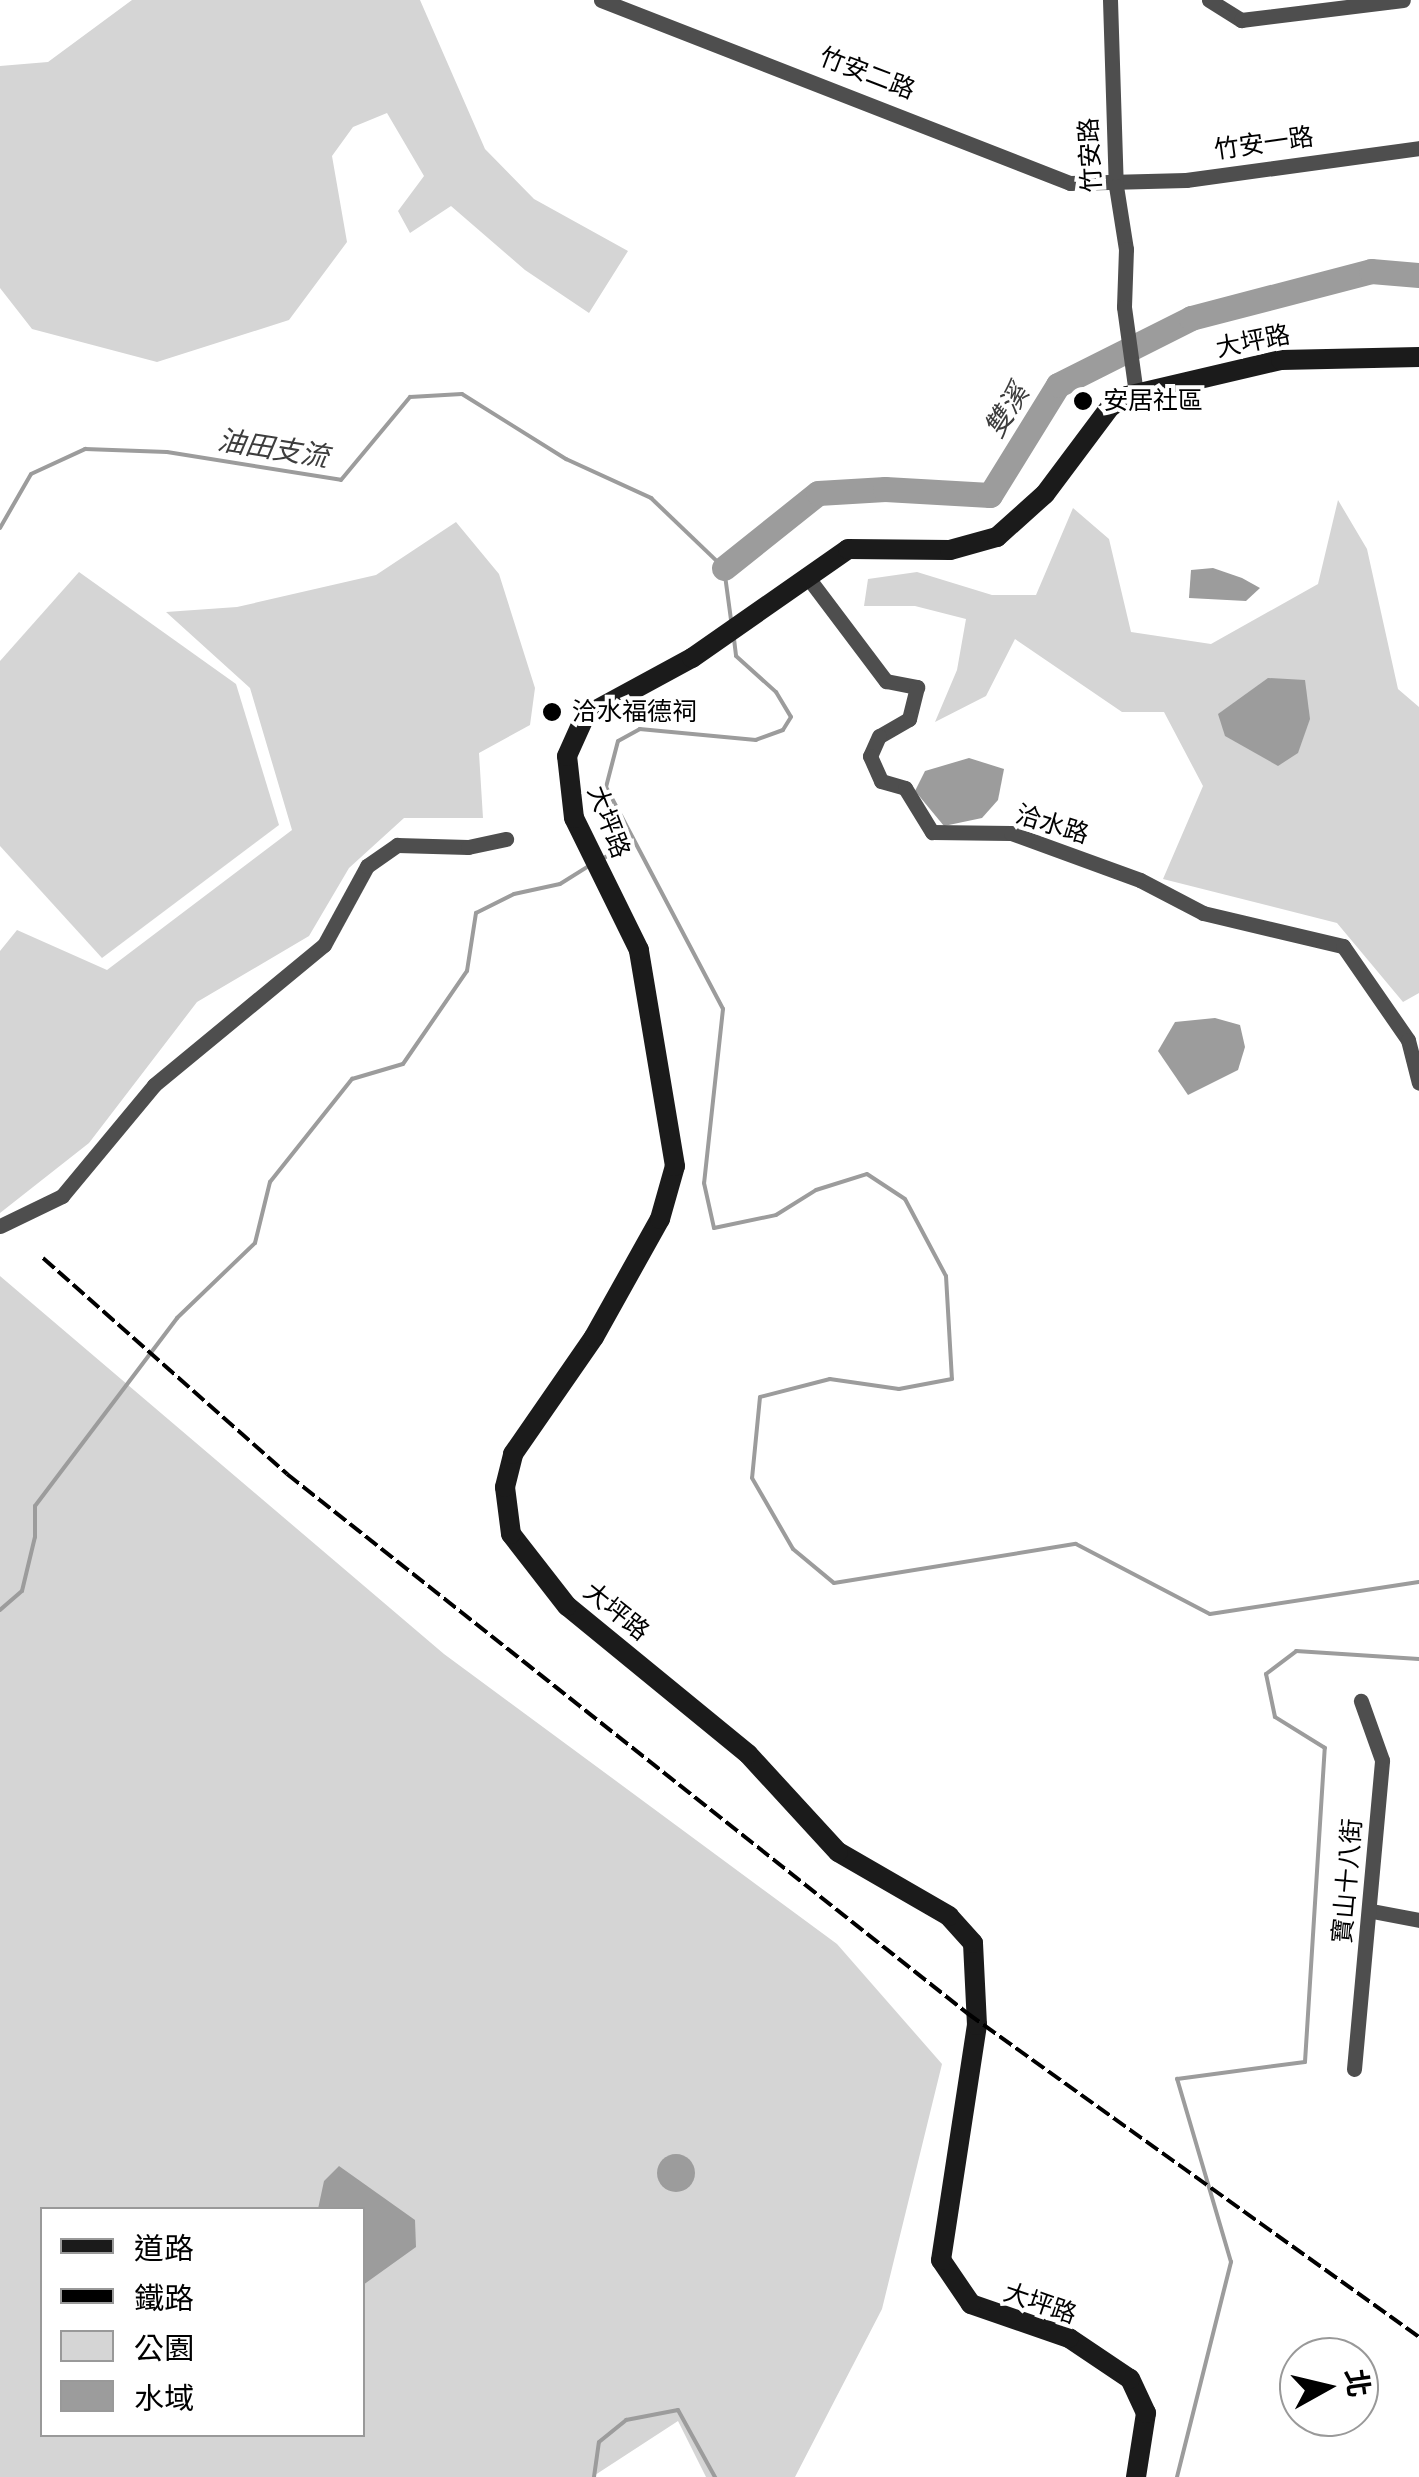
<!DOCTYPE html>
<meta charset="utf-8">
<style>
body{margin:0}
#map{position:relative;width:1419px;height:2477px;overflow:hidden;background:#fff;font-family:"Fira Sans","Noto Sans TC",sans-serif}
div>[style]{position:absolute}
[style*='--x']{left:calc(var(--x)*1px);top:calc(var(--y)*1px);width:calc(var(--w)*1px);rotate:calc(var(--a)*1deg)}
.green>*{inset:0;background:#d5d5d5}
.water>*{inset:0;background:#9c9c9c}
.round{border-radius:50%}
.stream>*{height:4px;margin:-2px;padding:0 2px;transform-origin:2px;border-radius:2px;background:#9c9c9c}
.river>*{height:25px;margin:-12.5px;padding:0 12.5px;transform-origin:12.5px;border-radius:12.5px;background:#9c9c9c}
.street>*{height:15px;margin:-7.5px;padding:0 7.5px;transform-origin:7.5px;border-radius:7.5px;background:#4e4e4e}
.secondary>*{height:20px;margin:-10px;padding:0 10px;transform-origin:10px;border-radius:10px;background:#1b1b1b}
.rail>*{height:4px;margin-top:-2px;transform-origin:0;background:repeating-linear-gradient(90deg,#000 0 15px,transparent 0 20px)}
.dots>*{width:28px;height:28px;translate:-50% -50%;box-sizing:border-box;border:5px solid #fff;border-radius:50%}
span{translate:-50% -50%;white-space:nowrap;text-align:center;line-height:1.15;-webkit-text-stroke:8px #fff;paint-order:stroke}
.street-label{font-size:25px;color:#000}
.poi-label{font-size:25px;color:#000}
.left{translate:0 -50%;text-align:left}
.water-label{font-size:28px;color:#3d3d3d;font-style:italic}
.legend{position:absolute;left:40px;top:2207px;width:325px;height:230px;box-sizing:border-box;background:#fff;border:2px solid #999;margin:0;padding:12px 18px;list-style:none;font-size:30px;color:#000}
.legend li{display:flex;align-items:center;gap:20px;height:50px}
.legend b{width:50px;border:2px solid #999}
.north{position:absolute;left:1279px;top:2337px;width:100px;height:100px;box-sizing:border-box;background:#fff;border:2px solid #999;border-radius:50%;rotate:82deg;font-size:28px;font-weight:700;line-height:40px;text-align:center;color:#000}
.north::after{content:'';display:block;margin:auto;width:35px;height:45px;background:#000;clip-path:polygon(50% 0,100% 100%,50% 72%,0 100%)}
</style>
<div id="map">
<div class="green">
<i style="clip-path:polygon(132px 0,420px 0,485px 149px,534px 199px,628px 251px,589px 313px,525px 270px,451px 206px,410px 233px,398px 211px,424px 176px,387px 113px,353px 127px,332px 156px,347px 242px,289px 320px,157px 362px,32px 329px,0 288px,0 66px,48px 62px)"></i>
<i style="clip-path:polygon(1338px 500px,1367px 549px,1398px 689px,1419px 707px,1419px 993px,1403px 1002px,1337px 923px,1163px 879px,1203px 786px,1164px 712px,1122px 712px,1015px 639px,986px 696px,935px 722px,957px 670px,966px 619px,915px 606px,864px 606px,868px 579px,917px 572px,992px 595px,1036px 595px,1073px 508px,1109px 539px,1131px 632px,1211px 644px,1318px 584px)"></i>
<i style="clip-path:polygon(456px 522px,499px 574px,535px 688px,530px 725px,479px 753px,483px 818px,404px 818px,349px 868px,309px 936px,197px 1002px,89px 1143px,0 1213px,0 951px,17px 930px,107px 970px,292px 830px,250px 688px,166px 612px,237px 607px,376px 575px)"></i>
<i style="clip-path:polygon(79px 572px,236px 684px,279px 825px,102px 958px,0 846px,0 661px)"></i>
<i style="clip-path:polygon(evenodd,0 1276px,444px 1654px,837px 1944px,942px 2064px,882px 2309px,795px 2477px,706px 2477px,678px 2421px,592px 2477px,0 2477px,0 1276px,42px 2210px,362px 2210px,362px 2434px,42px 2434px,42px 2210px)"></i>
</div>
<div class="water">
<i style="clip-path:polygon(1213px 568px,1242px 578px,1260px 588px,1246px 601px,1189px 598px,1191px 570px)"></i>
<i style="clip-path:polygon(1268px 678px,1305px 680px,1310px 719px,1298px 753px,1278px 766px,1225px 736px,1218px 714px)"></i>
<i style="clip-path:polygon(969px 758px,1004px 769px,998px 800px,982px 818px,944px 826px,915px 791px,925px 771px)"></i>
<i style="clip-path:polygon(1215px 1018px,1240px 1025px,1245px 1047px,1238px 1070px,1188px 1095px,1158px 1051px,1175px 1022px)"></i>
<i class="round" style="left:657px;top:2154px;width:38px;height:38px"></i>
<i style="clip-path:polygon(339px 2166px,415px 2220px,416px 2247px,363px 2285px,362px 2210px,318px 2209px,324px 2181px)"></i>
</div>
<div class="stream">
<i style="--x:0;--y:528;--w:62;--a:-60.1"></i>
<i style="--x:31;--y:474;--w:60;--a:-24.8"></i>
<i style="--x:85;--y:449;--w:82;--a:2.1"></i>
<i style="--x:167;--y:452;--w:176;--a:9.1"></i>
<i style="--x:341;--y:480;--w:108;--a:-50.3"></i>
<i style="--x:410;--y:397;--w:52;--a:-3.3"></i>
<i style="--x:462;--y:394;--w:123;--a:32"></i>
<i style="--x:566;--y:459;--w:94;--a:24.6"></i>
<i style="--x:651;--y:498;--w:101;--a:43.8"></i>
<i style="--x:724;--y:568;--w:52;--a:82.3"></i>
<i style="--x:734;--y:639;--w:17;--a:83"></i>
<i style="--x:736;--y:656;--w:54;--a:42"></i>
<i style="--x:776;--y:692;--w:29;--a:59"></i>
<i style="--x:791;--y:717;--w:15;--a:122"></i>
<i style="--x:783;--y:730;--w:29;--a:160"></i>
<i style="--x:756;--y:740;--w:117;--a:-174.6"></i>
<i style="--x:640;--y:729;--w:25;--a:151"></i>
<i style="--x:618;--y:741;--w:48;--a:104.6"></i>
<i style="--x:606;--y:787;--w:251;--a:62.2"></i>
<i style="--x:723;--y:1009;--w:175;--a:96.2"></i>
<i style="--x:704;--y:1183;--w:46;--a:77.5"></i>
<i style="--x:714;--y:1228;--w:63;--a:-11.8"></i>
<i style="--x:776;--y:1215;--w:47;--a:-32"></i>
<i style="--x:816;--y:1190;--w:53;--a:-17.4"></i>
<i style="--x:867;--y:1174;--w:45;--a:33.3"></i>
<i style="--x:905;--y:1199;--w:87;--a:62"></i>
<i style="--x:946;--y:1276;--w:103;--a:86.7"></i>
<i style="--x:952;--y:1379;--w:54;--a:169.3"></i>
<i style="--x:899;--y:1389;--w:70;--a:-171.8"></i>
<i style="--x:830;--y:1379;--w:72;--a:165.6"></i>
<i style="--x:760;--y:1397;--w:81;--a:95.6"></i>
<i style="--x:752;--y:1478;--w:82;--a:60"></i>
<i style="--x:793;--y:1549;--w:53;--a:39.7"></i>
<i style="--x:834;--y:1583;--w:245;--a:-9.2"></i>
<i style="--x:1076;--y:1544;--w:151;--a:27.6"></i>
<i style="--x:1210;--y:1614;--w:211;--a:-8.7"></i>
<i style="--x:604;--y:858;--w:31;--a:-32"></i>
<i style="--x:0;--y:1610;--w:29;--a:-41"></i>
<i style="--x:22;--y:1591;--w:56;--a:-76.5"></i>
<i style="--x:35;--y:1537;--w:31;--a:-90"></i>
<i style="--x:35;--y:1506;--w:236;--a:-52.9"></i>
<i style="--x:177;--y:1318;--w:108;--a:-43.9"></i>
<i style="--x:255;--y:1243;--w:63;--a:-76.2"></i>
<i style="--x:270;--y:1182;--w:132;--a:-51.5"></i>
<i style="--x:352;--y:1079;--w:53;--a:-16.4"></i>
<i style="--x:403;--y:1064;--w:113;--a:-55.5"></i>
<i style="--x:467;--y:971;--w:59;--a:-81.2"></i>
<i style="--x:476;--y:913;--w:42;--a:-26.6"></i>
<i style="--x:514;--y:894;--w:47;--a:-12.3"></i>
<i style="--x:560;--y:884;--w:36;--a:-32"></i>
<i style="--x:594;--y:2477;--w:35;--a:-82"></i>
<i style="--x:599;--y:2442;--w:35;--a:-39"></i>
<i style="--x:626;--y:2420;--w:53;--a:-10.9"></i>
<i style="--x:678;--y:2410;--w:77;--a:61.1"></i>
<i style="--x:1177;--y:2477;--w:222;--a:-75.9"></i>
<i style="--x:1231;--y:2262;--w:191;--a:-106.4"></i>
<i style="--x:1177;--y:2079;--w:129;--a:-7.6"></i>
<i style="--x:1305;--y:2062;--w:315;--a:-86.4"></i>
<i style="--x:1325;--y:1748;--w:59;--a:-148.2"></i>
<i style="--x:1275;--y:1717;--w:44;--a:-101.8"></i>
<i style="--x:1266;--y:1674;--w:38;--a:-37"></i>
<i style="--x:1296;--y:1651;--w:123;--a:3.7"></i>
</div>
<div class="river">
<i style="--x:724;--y:568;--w:120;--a:-38.6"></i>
<i style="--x:818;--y:493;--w:67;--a:-3.4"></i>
<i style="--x:885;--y:489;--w:105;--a:3.3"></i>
<i style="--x:990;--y:495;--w:129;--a:-58.3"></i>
<i style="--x:1058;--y:385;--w:149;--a:-26.7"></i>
<i style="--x:1191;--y:318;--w:186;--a:-14.6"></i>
<i style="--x:1371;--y:271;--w:48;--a:4.8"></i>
</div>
<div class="street">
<i style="--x:601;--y:0;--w:503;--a:21.32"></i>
<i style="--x:1070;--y:183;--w:116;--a:-1.5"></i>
<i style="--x:1186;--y:180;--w:235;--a:-7.8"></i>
<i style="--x:1110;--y:0;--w:186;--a:88.2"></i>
<i style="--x:1116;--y:186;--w:64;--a:81"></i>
<i style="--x:1126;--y:249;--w:58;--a:92"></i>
<i style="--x:1124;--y:307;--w:87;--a:82.1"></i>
<i style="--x:1209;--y:0;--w:38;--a:32"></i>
<i style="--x:1241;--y:20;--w:163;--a:-7"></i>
<i style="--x:806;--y:575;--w:133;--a:53"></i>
<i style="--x:886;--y:681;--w:32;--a:11"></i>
<i style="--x:917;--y:687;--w:33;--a:104"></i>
<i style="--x:909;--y:719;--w:34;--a:150"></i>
<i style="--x:879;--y:736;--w:22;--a:114"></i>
<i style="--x:870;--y:756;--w:27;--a:66"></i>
<i style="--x:881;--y:781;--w:25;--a:16"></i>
<i style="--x:905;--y:788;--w:52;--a:58.5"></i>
<i style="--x:932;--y:832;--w:79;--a:0.7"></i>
<i style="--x:1011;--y:833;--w:137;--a:20"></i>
<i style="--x:1140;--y:880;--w:71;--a:27.6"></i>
<i style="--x:1203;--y:913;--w:144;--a:13.3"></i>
<i style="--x:1343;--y:946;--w:114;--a:55.3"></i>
<i style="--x:1408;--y:1040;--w:44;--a:75.7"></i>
<i style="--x:0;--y:1226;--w:69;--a:-25.8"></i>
<i style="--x:62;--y:1196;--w:144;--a:-50.3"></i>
<i style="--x:154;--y:1085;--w:220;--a:-39.5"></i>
<i style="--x:324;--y:945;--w:90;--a:-61.4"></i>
<i style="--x:367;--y:866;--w:37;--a:-35"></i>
<i style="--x:397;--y:845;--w:71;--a:1.6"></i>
<i style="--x:468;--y:847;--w:39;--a:-12"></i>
<i style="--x:1372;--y:1911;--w:48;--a:10.8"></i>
<i style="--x:1354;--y:2069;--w:310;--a:-84.8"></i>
<i style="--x:1382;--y:1760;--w:63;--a:-109.6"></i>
</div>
<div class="secondary">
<i style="--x:1136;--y:2477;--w:65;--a:-81.1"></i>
<i style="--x:1146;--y:2413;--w:38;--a:-115"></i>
<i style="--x:1130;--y:2379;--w:73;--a:-146.1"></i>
<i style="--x:1069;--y:2338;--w:104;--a:-160.9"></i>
<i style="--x:971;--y:2304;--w:53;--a:-124.3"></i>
<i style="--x:941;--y:2260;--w:238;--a:-81.3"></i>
<i style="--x:977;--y:2025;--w:82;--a:-92.8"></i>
<i style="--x:973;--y:1943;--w:36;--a:-132"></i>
<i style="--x:949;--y:1916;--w:128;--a:-150"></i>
<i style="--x:838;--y:1852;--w:133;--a:-132.6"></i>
<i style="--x:748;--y:1754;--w:234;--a:-140.7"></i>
<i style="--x:567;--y:1606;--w:91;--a:-127.9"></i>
<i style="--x:511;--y:1534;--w:47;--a:-97.3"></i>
<i style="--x:505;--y:1487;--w:34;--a:-76"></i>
<i style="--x:513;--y:1454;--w:142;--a:-55.3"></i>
<i style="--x:594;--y:1337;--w:135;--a:-60.8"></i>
<i style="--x:660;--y:1219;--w:55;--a:-74.2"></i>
<i style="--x:675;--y:1166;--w:219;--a:-99.5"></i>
<i style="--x:639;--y:950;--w:147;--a:-116.2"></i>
<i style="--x:574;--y:818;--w:62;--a:-96.4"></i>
<i style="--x:567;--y:756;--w:44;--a:-65.8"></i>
<i style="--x:585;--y:716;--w:122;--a:-28.5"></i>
<i style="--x:692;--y:658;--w:190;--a:-34.9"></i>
<i style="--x:848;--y:549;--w:102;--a:0.6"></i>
<i style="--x:950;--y:550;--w:49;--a:-15.5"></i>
<i style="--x:997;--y:537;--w:64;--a:-41.9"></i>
<i style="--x:1045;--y:494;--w:109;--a:-53.2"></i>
<i style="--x:1110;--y:407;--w:20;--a:-33"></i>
<i style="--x:1127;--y:396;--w:158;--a:-13.2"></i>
<i style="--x:1281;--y:360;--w:138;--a:-1.2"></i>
</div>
<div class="rail">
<i style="--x:43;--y:1258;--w:326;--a:41.5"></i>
<i style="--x:287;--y:1474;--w:868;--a:38.4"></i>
<i style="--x:967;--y:2013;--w:556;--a:35.63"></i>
</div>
<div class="dots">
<i style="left:1083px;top:401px;background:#000"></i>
<i style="left:552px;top:712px;background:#000"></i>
</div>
<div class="street-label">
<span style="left:867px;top:74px;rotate:21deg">竹安二路</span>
<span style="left:1264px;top:144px;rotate:-8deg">竹安一路</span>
<span style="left:1091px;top:155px;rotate:-93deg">竹安路</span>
<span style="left:1253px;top:342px;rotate:-11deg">大坪路</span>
<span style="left:608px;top:822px;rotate:69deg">大坪路</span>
<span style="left:1052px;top:825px;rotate:17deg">洽水路</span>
<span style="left:616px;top:1612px;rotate:39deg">大坪路</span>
<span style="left:1348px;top:1881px;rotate:-85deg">寶山十八街</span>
<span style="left:1040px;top:2304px;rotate:19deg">大坪路</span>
</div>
<div class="poi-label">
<span class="left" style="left:1103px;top:401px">安居社區</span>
<span class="left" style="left:572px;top:712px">洽水福德祠</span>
</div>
<div class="water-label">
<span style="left:1007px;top:411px;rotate:-58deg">雙溪</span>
<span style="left:273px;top:449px;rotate:9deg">油田支流</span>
</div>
<ul class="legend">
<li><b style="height:12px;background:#1b1b1b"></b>道路</li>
<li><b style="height:12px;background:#000"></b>鐵路</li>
<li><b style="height:28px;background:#d5d5d5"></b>公園</li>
<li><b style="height:28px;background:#9c9c9c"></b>水域</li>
</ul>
<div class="north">北</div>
</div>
